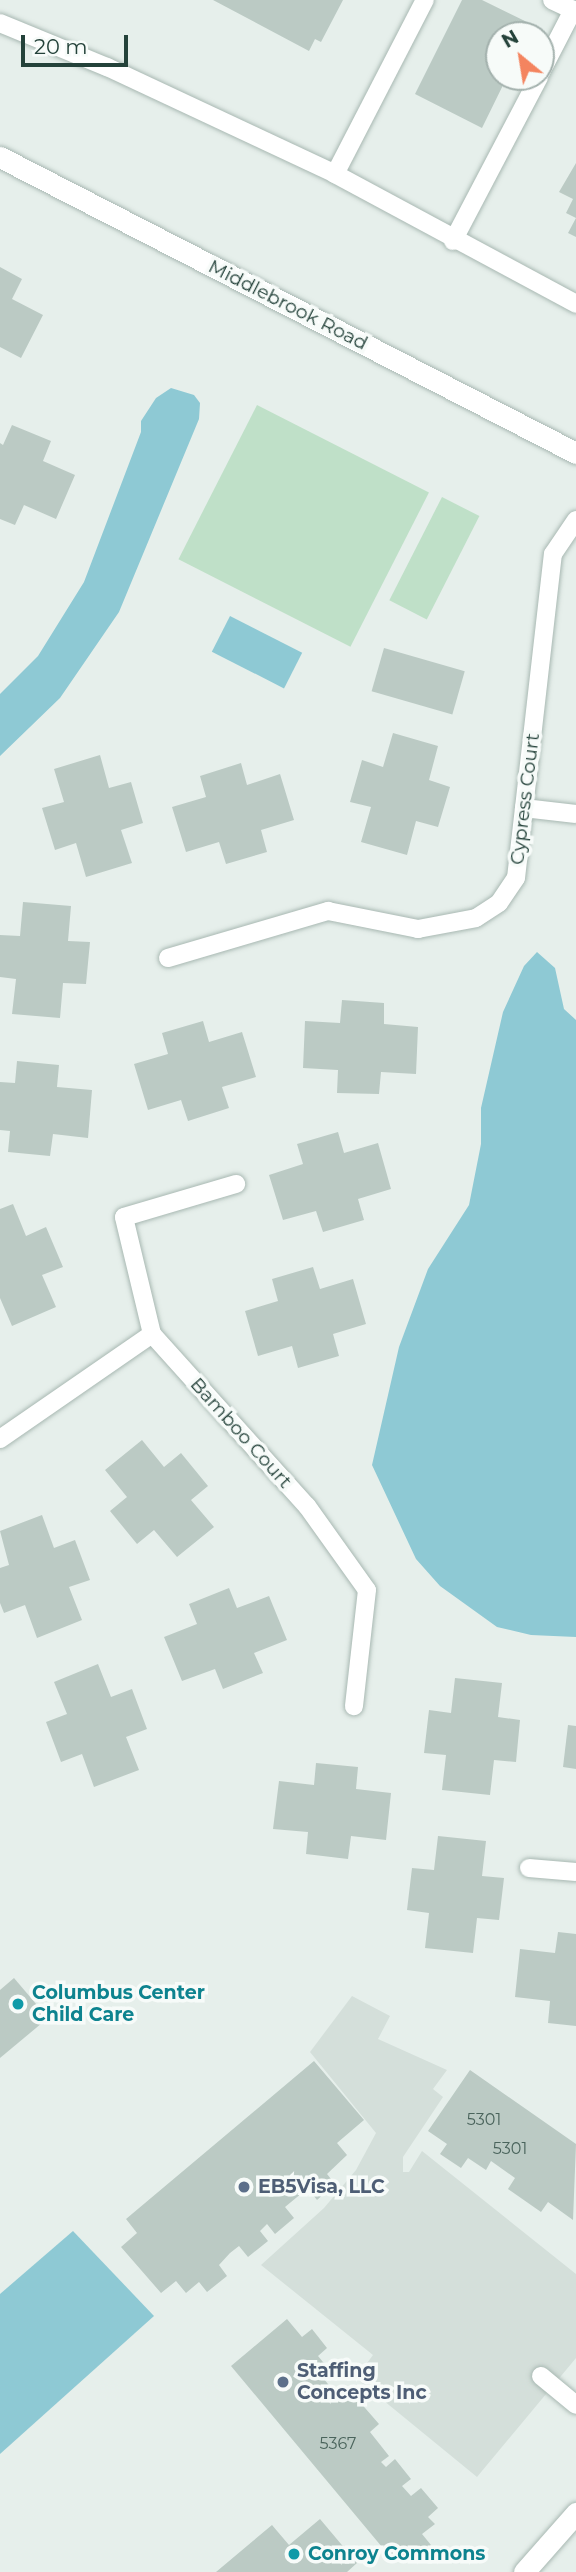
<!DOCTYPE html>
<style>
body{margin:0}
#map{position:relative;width:576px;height:2572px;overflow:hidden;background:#e6efeb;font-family:Montserrat,sans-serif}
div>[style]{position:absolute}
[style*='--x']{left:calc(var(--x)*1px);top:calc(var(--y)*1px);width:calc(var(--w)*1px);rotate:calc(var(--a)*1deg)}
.built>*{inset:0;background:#d4dfda}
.green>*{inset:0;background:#bfe0c8;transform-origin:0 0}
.water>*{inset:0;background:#8ec9d4;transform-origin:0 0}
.building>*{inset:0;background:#bbcac4;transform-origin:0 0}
.roads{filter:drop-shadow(0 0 2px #a8b8b2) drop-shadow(0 0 2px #a8b8b2)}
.lane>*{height:18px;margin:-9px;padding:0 9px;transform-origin:9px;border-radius:9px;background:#fff}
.street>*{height:21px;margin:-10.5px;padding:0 10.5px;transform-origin:10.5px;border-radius:10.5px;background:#fff}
.secondary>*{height:21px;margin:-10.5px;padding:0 10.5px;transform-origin:10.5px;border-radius:10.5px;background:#fff}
.dots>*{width:19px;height:19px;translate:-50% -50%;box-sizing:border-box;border:4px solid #f7fbf9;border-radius:50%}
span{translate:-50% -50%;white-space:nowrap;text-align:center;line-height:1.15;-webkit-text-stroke:7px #f7fbf9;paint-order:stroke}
.number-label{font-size:16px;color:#4a645c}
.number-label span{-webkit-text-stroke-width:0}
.street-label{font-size:19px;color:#24423a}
.culture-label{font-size:19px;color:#0d838f;font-weight:700}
.left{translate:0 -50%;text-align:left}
.service-label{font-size:19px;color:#4e5e75;font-weight:700}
.north{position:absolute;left:485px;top:21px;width:70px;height:70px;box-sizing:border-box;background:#f7fbf9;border:2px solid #a3b1ad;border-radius:50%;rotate:330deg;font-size:19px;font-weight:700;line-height:28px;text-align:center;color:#24423a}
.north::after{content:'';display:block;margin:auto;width:24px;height:32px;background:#f4845f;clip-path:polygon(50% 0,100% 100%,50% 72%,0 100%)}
.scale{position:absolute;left:21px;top:35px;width:107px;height:32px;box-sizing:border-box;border:4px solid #24423a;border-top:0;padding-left:9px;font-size:21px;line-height:24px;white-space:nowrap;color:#24423a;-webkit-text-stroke:5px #f7fbf9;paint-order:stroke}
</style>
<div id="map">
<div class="built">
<i style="clip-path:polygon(352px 1996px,390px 2016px,378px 2039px,447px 2070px,433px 2089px,443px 2097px,403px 2157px,403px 2172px,409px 2172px,422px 2151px,576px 2274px,576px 2358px,477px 2477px,356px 2378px,373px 2355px,261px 2265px,324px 2208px,356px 2170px,376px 2133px,310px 2052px)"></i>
</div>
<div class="green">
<i style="left:257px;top:405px;width:193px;height:173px;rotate:27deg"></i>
<i style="left:442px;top:497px;width:42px;height:116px;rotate:27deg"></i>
</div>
<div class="water">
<i style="clip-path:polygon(171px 388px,194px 395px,200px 403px,199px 419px,119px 612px,60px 698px,0 756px,0 694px,38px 656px,84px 582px,141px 432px,141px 421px,156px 398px)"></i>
<i style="left:230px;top:616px;width:81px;height:40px;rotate:27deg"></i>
<i style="clip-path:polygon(537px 952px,555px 968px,564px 1009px,576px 1020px,576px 1637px,531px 1635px,497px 1627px,440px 1586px,416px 1559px,372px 1465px,399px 1347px,428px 1269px,469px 1205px,481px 1144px,481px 1108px,503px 1012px,524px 966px)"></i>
<i style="clip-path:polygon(73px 2231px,154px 2316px,0 2454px,0 2294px)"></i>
</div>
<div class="building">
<i style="clip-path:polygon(213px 0,343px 0,321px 42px,315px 39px,309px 51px)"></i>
<i style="clip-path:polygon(462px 0,482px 0,533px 25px,528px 35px,499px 35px,499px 77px,507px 77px,482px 128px,415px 94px)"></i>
<i style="clip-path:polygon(576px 163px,576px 237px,568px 233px,576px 218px,566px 213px,573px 199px,559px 192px)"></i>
<i style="clip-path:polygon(0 267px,22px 279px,12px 299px,43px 315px,21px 358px,0 347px)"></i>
<i style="clip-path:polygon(12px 425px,51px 441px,43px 461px,75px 475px,56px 519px,24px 505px,15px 525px,0 519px,0 443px,3px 445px)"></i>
<i style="left:384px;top:648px;width:84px;height:45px;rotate:16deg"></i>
<i style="clip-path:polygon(393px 733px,438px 746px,429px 780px,450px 787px,438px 827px,416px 821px,407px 855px,361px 842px,371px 807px,350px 802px,362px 760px,383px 767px)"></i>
<i style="clip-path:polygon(100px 755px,109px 788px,131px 782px,143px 823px,121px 830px,132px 863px,86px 877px,76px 843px,55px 850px,42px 808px,64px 802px,54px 769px)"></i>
<i style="clip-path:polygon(241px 763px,247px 785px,280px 774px,294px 820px,261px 830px,267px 852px,226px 864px,219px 842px,186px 852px,172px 807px,206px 797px,200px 776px)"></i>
<i style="clip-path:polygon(23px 902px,71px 906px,68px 941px,90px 942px,86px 984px,63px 983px,60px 1018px,12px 1014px,16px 979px,0 977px,0 935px,20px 936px)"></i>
<i style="clip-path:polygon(342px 1000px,384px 1003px,384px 1024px,418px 1027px,416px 1074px,381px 1072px,379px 1094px,337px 1093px,338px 1070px,303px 1068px,305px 1021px,340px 1023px)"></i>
<i style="clip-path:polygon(203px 1021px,209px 1042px,242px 1032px,256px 1077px,222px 1087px,229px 1108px,188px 1121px,181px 1100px,148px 1110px,134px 1064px,168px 1054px,162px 1033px)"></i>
<i style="clip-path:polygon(17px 1061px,59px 1065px,57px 1087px,92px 1090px,88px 1138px,53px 1134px,50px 1156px,8px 1152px,10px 1131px,0 1130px,0 1082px,15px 1083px)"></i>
<i style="clip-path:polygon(338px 1132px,344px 1153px,378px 1143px,391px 1189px,358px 1199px,364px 1220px,323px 1232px,316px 1211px,283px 1220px,269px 1175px,303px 1164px,297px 1144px)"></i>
<i style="clip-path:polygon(13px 1204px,26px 1236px,46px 1227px,63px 1267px,42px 1275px,56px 1307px,12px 1326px,0 1298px,0 1209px)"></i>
<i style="clip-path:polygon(313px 1267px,320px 1289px,353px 1279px,366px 1324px,333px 1334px,339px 1356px,298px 1368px,292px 1346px,258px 1356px,245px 1311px,278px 1301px,272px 1279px)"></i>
<i style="clip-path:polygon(142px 1440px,164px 1467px,181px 1453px,208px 1486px,191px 1500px,214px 1527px,177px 1557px,154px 1530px,137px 1544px,110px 1511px,127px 1497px,105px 1470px)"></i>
<i style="clip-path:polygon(42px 1515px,54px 1548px,75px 1540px,90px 1580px,69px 1587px,82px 1620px,37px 1638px,25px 1605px,4px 1613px,0 1603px,0 1568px,9px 1565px,0 1531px)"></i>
<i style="clip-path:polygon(229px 1588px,237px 1608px,269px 1596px,287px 1640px,254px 1653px,263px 1673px,223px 1689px,215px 1669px,182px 1681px,164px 1637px,197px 1624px,189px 1604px)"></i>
<i style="clip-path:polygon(98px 1664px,111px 1697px,132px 1689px,147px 1729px,126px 1737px,139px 1770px,94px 1787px,82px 1754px,61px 1762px,46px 1722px,67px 1714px,54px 1682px)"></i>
<i style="clip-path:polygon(455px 1678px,502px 1683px,498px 1717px,520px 1720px,516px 1762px,494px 1760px,490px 1795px,442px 1790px,446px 1755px,424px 1753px,429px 1710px,451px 1713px)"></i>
<i style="clip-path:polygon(568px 1725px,576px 1726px,576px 1769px,563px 1767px)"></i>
<i style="clip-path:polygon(316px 1763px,358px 1767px,356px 1789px,391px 1793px,386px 1840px,351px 1836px,348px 1859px,306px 1854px,308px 1832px,273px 1829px,279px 1781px,314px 1785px)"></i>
<i style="clip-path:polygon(438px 1836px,486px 1841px,482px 1876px,504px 1878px,499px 1920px,477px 1918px,473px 1953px,425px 1948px,429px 1913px,407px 1910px,412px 1868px,434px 1870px)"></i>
<i style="clip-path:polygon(558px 1932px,576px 1934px,576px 2026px,548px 2023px,550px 2001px,515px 1997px,520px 1949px,555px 1953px)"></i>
<i style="clip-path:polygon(14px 1978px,48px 2018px,0 2058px,0 1990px)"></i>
<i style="clip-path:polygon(314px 2061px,364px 2120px,337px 2143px,347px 2155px,327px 2174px,335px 2184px,317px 2200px,308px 2188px,285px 2207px,294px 2218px,275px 2234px,267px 2224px,260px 2231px,268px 2241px,248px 2257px,239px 2246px,230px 2253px,219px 2265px,227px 2276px,207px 2292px,199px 2282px,186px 2293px,176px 2281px,161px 2293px,121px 2247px,137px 2233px,126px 2219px)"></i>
<i style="clip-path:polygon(470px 2070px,576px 2144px,573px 2220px,548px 2202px,541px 2212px,508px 2189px,515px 2178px,491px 2161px,486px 2170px,468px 2158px,461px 2168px,440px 2154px,447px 2144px,428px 2131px)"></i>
<i style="clip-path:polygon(287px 2319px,302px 2337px,312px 2329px,327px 2348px,318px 2356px,332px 2373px,324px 2379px,342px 2402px,352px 2393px,379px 2424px,370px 2432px,389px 2456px,381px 2462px,386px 2467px,395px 2459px,411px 2479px,402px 2486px,411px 2496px,421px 2488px,438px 2508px,428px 2517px,435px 2524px,422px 2534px,431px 2545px,412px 2560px,403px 2549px,392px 2559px,231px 2366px)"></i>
<i style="clip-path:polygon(320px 2519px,357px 2563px,347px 2572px,216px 2572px,272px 2525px,289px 2545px)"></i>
</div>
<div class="roads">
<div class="lane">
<i style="--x:0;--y:23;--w:116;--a:22.4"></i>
<i style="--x:107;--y:67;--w:252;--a:25.1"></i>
<i style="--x:335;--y:174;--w:274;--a:28.3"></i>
<i style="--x:541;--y:72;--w:70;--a:-62.7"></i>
<i style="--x:573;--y:10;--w:23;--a:-155"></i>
<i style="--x:335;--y:174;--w:196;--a:-62.7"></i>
<i style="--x:453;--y:241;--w:185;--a:-62.3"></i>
<i style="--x:524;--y:808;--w:52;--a:6.6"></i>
<i style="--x:168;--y:958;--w:167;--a:-16.4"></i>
<i style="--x:328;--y:911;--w:92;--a:11.3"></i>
<i style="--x:418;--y:929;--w:59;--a:-10.7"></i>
<i style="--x:476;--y:918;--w:27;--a:-33"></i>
<i style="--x:499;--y:903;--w:30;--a:-56"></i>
<i style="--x:516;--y:878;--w:326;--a:-83.5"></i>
<i style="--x:553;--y:554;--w:41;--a:-55.9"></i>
<i style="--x:152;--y:1334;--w:120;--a:-103.5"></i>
<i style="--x:124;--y:1217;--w:117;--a:-16.4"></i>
<i style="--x:0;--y:1439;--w:185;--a:-34.6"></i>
<i style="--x:152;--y:1334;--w:232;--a:48"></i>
<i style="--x:307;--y:1506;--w:103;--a:54.5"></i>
<i style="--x:367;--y:1590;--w:117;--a:96.4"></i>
<i style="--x:529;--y:1868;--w:47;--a:4.9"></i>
<i style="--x:541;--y:2376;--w:45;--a:39.6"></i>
</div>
<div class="street">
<i style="--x:0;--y:157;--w:648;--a:27.2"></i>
</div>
<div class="secondary">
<i style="--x:524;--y:2572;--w:79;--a:-48.6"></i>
</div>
</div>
<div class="dots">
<i style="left:18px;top:2004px;background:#0f9aa8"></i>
<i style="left:244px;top:2187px;background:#5c6f8a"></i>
<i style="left:283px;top:2382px;background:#5c6f8a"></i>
<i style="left:294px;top:2554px;background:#0f9aa8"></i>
</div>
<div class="number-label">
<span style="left:484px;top:2120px">5301</span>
<span style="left:510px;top:2149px">5301</span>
<span style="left:338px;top:2444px">5367</span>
</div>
<div class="street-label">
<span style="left:288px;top:305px;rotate:27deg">Middlebrook Road</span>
<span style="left:525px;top:799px;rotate:-83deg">Cypress Court</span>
<span style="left:241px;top:1433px;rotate:48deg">Bamboo Court</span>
</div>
<div class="culture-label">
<span class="left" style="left:32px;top:2004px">Columbus Center<br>Child Care</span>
<span class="left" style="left:308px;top:2554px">Conroy Commons</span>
</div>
<div class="service-label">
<span class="left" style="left:258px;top:2187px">EB5Visa, LLC</span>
<span class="left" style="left:297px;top:2382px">Staffing<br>Concepts Inc</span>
</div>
<div class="north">N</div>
<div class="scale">20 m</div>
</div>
